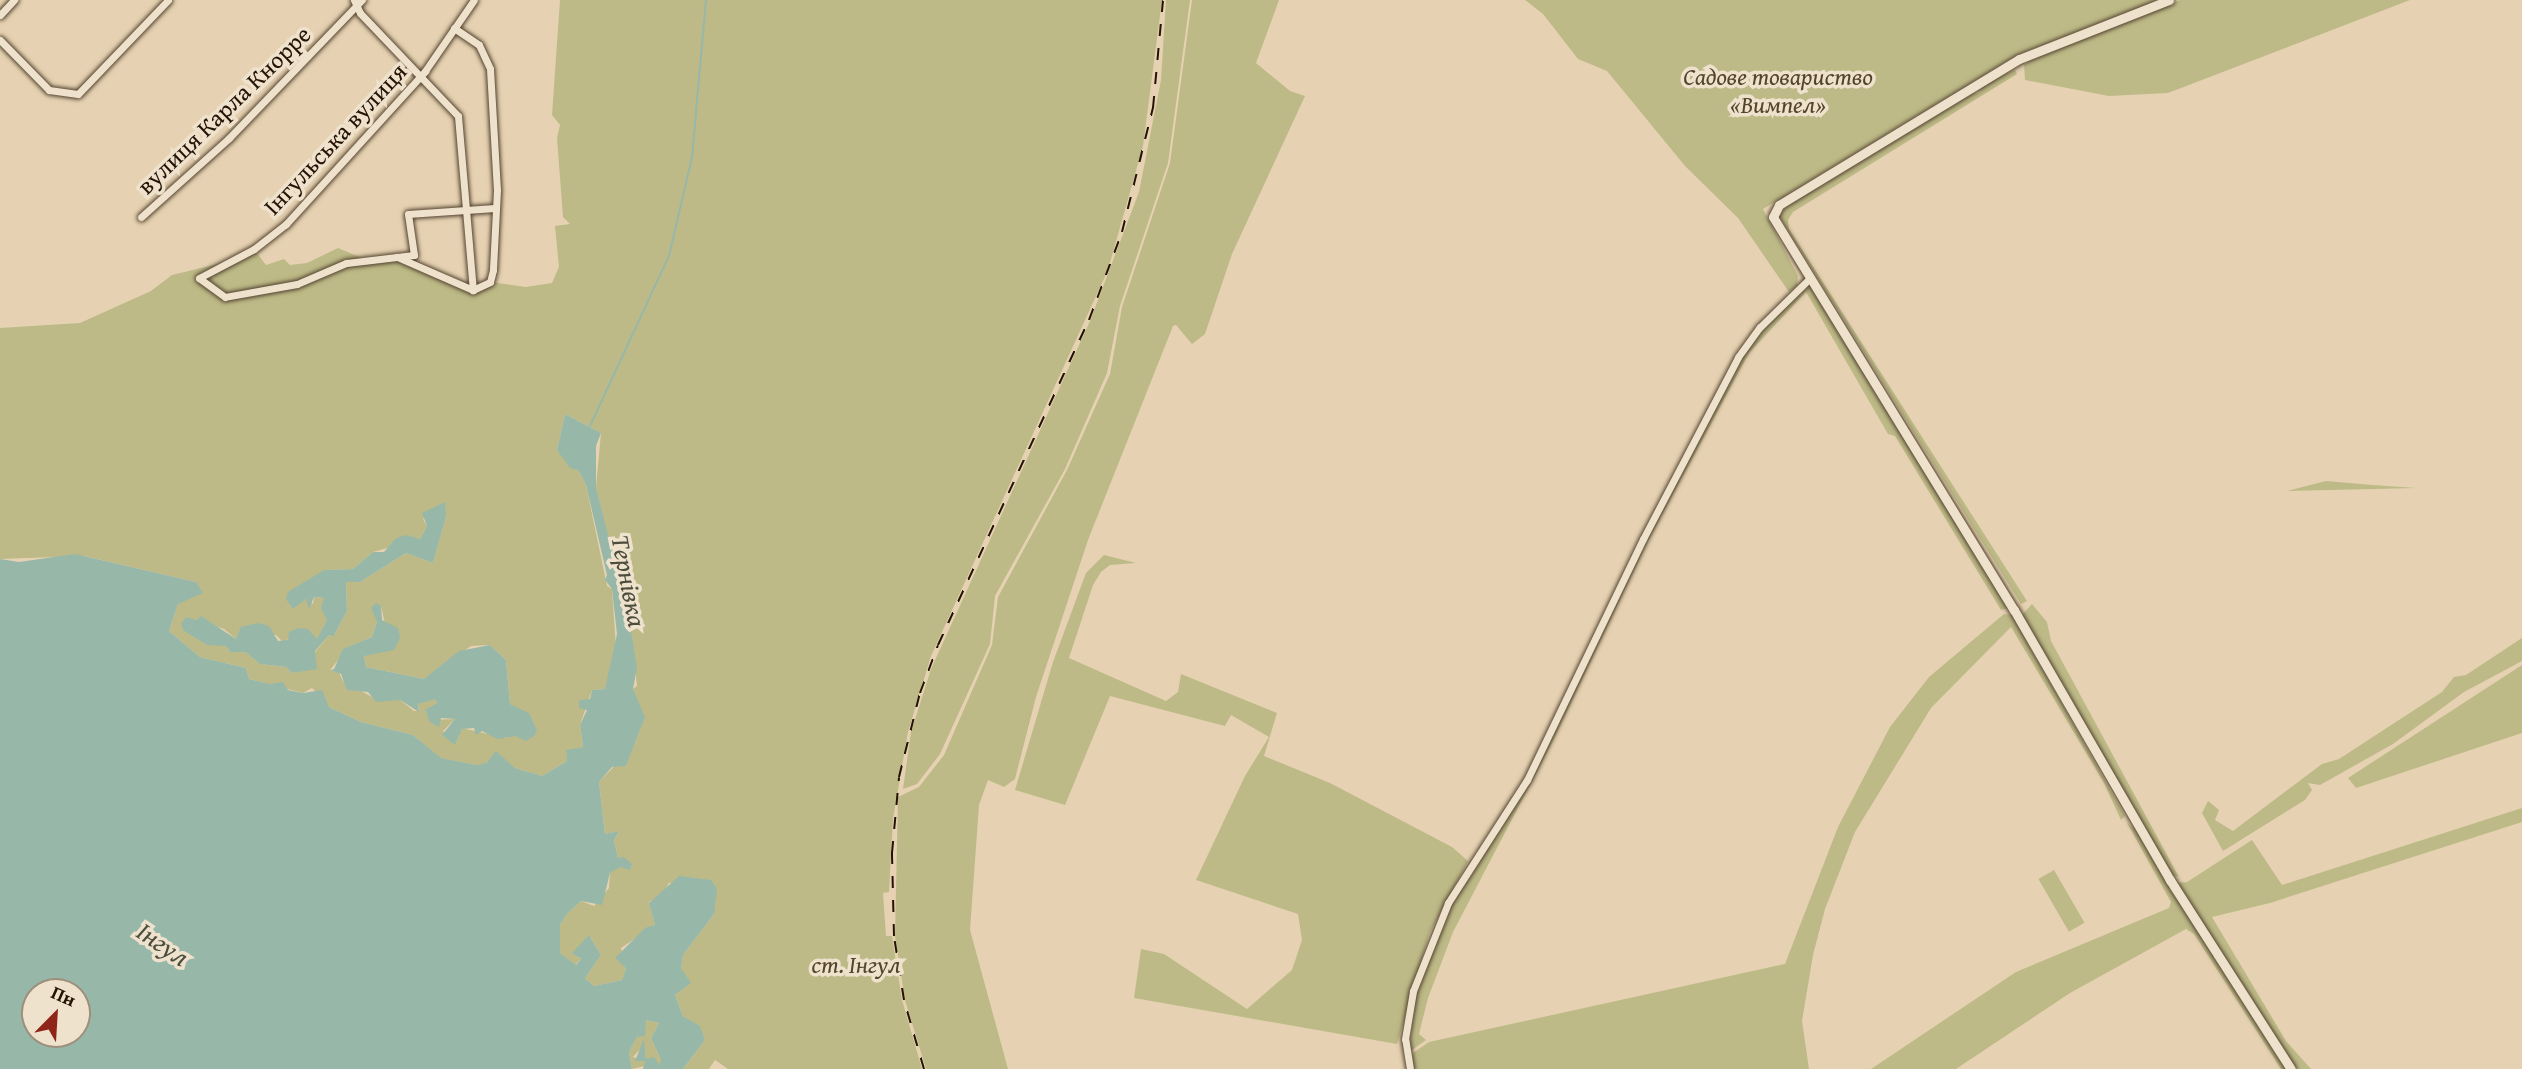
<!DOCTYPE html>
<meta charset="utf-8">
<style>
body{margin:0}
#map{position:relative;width:2522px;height:1069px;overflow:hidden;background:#e6d2b2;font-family:"Gentium Book Plus",serif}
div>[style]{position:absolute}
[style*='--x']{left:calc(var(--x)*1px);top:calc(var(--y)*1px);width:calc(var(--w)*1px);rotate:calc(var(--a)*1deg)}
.green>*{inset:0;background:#bdba87;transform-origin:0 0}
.water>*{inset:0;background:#97b8a8}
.stream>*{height:2px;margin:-1px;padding:0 1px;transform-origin:1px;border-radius:1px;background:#97b8a8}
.roads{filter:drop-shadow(0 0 2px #544330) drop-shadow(0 0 2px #544330)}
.minor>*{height:7px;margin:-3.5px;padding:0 3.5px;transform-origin:3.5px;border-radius:3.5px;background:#efe2cd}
.tertiary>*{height:9px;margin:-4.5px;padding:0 4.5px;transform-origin:4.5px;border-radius:4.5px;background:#efe2cd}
.rail>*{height:2px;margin-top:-1px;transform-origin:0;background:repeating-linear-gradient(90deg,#241304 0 12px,transparent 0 24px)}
span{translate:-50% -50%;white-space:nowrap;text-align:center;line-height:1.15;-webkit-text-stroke:7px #efe2cd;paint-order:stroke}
.park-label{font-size:24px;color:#52452b;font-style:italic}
.street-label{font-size:24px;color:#241304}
.water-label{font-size:26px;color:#4c4d3d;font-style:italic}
.north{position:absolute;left:21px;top:978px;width:70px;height:70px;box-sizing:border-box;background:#efe2cd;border:2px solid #9e8f7d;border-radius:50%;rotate:24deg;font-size:19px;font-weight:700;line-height:28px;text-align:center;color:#241304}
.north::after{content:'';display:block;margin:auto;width:24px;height:32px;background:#8f2418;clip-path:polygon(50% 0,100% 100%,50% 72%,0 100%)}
</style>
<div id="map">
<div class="green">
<i style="clip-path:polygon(evenodd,560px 0,1162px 0,1143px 146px,1108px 270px,931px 656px,908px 732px,893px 819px,889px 892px,883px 893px,886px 936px,892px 936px,902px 1000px,922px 1069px,728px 1069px,715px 1060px,709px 1069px,683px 1069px,705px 1040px,699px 1026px,683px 1016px,675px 995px,687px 986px,681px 967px,683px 955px,714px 914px,711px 880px,669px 883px,662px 895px,649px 902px,655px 925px,621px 948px,626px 968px,622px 980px,594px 986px,585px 978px,601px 955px,591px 938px,583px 944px,577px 957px,581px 959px,575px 965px,560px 953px,560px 925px,567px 914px,581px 901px,594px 906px,609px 888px,610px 873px,625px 862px,618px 858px,614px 840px,619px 831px,605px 834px,599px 782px,633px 747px,640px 730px,633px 689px,637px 686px,633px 648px,596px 487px,601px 433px,565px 414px,557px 450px,578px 470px,586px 485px,607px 586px,612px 589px,616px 648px,609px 681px,605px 689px,592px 690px,580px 725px,583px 747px,567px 751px,567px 761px,542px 776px,515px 768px,496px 752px,485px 764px,477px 765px,440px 758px,413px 735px,361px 722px,329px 707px,312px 688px,303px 693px,249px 679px,246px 668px,200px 657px,169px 631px,178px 604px,196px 582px,84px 556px,0 559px,0 328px,80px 323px,151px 291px,172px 275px,234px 260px,254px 249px,266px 265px,284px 259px,290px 265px,307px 263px,338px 248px,362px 258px,397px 257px,473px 290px,490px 282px,526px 287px,552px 283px,559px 267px,555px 226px,570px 224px,563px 217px,557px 138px,560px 125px,552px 115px,560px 0,442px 511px,446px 517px,433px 563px,406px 553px,360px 582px,346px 582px,347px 611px,333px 637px,329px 635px,315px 652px,312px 667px,292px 673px,286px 667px,260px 664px,245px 652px,230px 652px,226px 646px,184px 631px,186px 617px,224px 629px,236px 639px,241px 634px,276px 635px,284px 643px,297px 631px,308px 629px,317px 640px,327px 620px,324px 598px,314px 597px,313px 604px,305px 599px,293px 609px,324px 570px,353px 569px,373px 552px,420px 539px,427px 526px,423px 519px,442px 511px,560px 0,381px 606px,385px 624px,364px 656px,366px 667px,424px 679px,471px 646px,490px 645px,506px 660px,510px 704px,529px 715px,535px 729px,505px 738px,462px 728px,456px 743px,443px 731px,455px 719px,431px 720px,425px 711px,437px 703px,435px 698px,418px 704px,419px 711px,414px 711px,400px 700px,372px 697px,343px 681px,339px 673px,330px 670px,349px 647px,372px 637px,377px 622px,374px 610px,381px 606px)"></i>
<i style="clip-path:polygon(1166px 0,1190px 0,1168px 163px,1120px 306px,1107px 373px,1065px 469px,995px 596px,990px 644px,940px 754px,917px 784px,903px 789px,911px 732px,931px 669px,1090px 321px,1139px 192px,1161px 80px)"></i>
<i style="clip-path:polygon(1192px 0,1279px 0,1256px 63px,1290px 91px,1305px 96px,1232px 254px,1205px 334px,1192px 344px,1176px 325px,1173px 326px,1088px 540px,1036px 697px,1015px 779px,1004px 787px,988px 780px,979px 805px,970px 930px,1008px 1069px,926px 1069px,905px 1000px,895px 936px,898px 797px,919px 787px,944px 755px,992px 645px,998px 597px,1067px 470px,1110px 374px,1122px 307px,1170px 163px)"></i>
<i style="clip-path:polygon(1525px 0,2158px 0,2017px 55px,1763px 209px,1798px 276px,1797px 286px,1789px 292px,1738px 218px,1685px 166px,1607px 71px,1578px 59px,1543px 14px)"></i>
<i style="clip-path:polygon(2180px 0,2410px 0,2168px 93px,2109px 96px,2025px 80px,2024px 65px,2037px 56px)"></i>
<i style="clip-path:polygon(2015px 70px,2017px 74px,1793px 212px,1788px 220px,1789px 229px,2027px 601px,2021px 604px,1779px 216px,1790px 203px,1969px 94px,1978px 93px,1987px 82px)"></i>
<i style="clip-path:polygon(1807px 288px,1813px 289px,2009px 608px,2001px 610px,1895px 436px,1888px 434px,1806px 292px,1749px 353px,1648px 541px,1553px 741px,1453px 932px,1428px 998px,1419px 1034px,1426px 1040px,1409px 1052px,1416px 992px,1450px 905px,1500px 828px,1740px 358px,1762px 329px)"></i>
<i style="clip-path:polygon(2326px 481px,2372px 485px,2416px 488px,2287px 491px)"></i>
<i style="clip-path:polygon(1104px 555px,1136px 563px,1110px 565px,1101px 572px,1093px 585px,1069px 658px,1166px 701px,1178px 692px,1181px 674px,1277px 713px,1264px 756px,1330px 783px,1452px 847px,1468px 861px,1429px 934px,1397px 1044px,1134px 998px,1141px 949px,1164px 954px,1247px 1009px,1292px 970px,1302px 940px,1298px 914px,1196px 880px,1245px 776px,1269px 737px,1231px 715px,1225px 726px,1110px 696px,1065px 805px,1015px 790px,1053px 662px,1086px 573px)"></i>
<i style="clip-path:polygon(2032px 604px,2047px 622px,2051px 641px,2179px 877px,2172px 875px,2022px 615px)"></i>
<i style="clip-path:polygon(2004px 614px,2012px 615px,2125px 816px,2121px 820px,2104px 783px,2011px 627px,1931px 708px,1855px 832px,1825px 909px,1813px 955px,1802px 1021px,1809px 1069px,1413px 1069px,1413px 1053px,1429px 1042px,1785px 964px,1838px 827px,1890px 727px,1929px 677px)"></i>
<i style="clip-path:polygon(2522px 638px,2522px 661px,2464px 692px,2393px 744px,2320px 785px,2308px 783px,2312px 790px,2305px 800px,2223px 851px,2202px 813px,2208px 801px,2219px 810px,2215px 820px,2233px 831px,2322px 764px,2339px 759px,2442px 692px,2454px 677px,2466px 675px)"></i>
<i style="clip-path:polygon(2522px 665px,2522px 733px,2356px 788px,2348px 778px)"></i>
<i style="clip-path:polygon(2522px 808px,2522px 822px,2270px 903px,2212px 917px,2286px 1041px,2311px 1069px,2295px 1069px,2175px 883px,2187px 882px,2252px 840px,2282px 885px)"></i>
<i style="clip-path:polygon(2127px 823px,2135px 829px,2288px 1069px,2281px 1069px,2194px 934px,2186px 929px,2070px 993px,1956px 1069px,1871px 1069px,2016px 972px,2169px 908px,2171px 902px)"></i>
<i style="left:2054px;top:870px;width:61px;height:18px;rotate:60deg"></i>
<i style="clip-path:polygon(646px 1020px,659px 1023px,651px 1038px,661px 1060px,660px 1065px,646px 1059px,644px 1045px,633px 1057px,645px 1061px,645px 1066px,632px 1069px,629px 1052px)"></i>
</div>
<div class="water">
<i style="clip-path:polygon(evenodd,565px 414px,601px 433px,596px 446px,596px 487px,620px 584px,624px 588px,637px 668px,633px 689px,645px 717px,626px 766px,612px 767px,599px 782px,605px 834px,619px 831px,614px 840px,618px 858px,624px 857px,632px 864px,630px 870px,620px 867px,610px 873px,602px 905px,581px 901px,567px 914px,560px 925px,560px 953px,576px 965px,581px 959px,572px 953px,589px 935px,601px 955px,585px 978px,594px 986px,622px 980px,626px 968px,615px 958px,645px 928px,655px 925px,649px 903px,679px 876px,711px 880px,717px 889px,714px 914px,683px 955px,681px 968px,691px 983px,675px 995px,683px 1016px,700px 1026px,705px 1040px,683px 1069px,643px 1069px,645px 1061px,635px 1061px,644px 1039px,646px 1059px,654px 1057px,659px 1065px,661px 1060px,651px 1038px,659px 1023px,646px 1020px,645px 1036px,637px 1037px,629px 1052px,632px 1069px,0 1069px,0 559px,19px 562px,75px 554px,196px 582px,203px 593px,178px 604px,169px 631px,200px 657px,246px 668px,249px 679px,270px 684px,283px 682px,288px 690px,303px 693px,322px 690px,329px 707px,361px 722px,413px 735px,441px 758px,477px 765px,486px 763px,496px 751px,515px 768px,542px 776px,567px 761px,566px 750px,583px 747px,580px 725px,587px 710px,579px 708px,579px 700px,590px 699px,592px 690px,605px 689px,617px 634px,612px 589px,605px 580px,607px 575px,586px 485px,578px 470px,570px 468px,557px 450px,565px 414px,35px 992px,77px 992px,77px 1034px,35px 1034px,35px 992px)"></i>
<i style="clip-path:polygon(445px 502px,446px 517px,433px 563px,406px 553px,360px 582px,346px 582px,347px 611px,333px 637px,329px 635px,315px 651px,317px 669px,292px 673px,286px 667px,260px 664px,245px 652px,230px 652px,226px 646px,207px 645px,184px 631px,181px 624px,186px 617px,197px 620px,201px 616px,236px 639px,241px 627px,258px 623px,269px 626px,278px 641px,288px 640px,289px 632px,298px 628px,308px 629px,317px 639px,327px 620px,321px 608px,324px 598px,314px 597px,309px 609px,306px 599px,293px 609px,286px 599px,288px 592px,324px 570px,353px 569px,373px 552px,384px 552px,395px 539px,405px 535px,420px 539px,427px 526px,422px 513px)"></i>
<i style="clip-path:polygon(376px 603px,381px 606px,382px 620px,398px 628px,400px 638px,394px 650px,364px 656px,366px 667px,424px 679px,459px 651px,490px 645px,506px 660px,510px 704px,529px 713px,537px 730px,534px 736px,526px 741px,516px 736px,497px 739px,482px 731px,476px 735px,474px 728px,462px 729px,455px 745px,442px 735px,455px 719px,441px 718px,439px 727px,430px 722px,425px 710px,437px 703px,435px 699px,418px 704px,419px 712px,400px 700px,376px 702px,368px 692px,347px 690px,341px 674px,330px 670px,334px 669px,343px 649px,372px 637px,377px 622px,371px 608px)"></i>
</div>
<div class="stream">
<i style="--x:590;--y:426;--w:187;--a:-65.1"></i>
<i style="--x:669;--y:256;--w:102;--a:-76.9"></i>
<i style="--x:692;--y:157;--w:158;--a:-84.9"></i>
</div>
<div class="roads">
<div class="minor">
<i style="--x:354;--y:0;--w:14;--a:65"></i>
<i style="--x:360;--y:13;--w:142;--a:46.4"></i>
<i style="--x:458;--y:116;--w:175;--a:85.1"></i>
<i style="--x:0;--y:15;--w:21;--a:-47"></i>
<i style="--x:454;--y:28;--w:30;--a:34"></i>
<i style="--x:479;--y:45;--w:26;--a:65"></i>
<i style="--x:490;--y:69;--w:121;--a:86.7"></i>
<i style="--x:497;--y:190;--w:80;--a:92.9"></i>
<i style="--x:493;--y:270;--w:12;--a:104"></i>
<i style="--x:490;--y:282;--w:19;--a:155"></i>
<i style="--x:0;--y:40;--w:70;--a:45.6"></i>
<i style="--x:49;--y:90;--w:29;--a:8"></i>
<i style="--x:78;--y:94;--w:130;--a:-46.2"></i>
<i style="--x:141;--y:217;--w:118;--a:-41.9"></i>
<i style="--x:229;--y:138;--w:192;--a:-46.1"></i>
<i style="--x:397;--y:257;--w:17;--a:-7"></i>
<i style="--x:414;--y:255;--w:41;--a:-98.3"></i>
<i style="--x:408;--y:214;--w:87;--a:-3.9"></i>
<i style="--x:473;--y:290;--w:83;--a:-156.5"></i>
<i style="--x:397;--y:257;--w:51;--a:173.3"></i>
<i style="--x:346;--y:263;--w:53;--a:156.8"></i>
<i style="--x:297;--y:284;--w:73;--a:169.8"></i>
<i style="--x:225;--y:297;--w:32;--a:-144"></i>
<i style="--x:199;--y:278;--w:62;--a:-27.8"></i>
<i style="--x:254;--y:249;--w:41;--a:-38"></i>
<i style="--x:286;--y:224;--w:207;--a:-47.7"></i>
<i style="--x:425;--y:71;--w:86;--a:-55.4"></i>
<i style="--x:1410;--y:1069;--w:30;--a:-99"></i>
<i style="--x:1405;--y:1039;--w:49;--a:-80.5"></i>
<i style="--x:1413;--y:991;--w:95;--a:-68.3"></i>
<i style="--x:1448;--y:903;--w:146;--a:-57.3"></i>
<i style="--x:1527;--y:780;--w:267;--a:-64.3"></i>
<i style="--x:1643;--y:539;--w:205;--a:-62.4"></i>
<i style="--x:1738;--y:357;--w:37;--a:-54"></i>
<i style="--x:1760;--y:327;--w:69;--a:-44.4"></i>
</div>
<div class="tertiary">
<i style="--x:2169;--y:0;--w:161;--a:158.5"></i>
<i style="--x:2019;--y:59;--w:281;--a:148.7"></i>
<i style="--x:1779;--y:205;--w:13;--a:117"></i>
<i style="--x:1773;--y:217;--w:461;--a:58.5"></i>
<i style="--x:2014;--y:610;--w:312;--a:60"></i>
<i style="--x:2170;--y:880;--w:224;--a:57.4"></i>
</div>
</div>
<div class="rail">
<i style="--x:924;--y:1069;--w:72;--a:-106.2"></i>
<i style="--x:904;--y:1000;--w:65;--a:-98.9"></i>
<i style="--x:894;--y:936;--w:83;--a:-91.4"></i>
<i style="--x:892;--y:853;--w:76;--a:-84.7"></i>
<i style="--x:899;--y:777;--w:87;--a:-76"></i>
<i style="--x:920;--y:693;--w:51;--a:-69.4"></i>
<i style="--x:938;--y:645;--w:358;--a:-65.1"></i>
<i style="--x:1089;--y:320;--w:94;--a:-69.4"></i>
<i style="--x:1122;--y:232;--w:128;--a:-76"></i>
<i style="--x:1153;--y:108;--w:108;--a:-84.7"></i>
</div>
<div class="park-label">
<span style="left:1778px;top:91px">Садове товариство<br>«Вимпел»</span>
<span style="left:856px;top:965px">ст. Інгул</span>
</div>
<div class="street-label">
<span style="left:224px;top:110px;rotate:-44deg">вулиця Карла Кнорре</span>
<span style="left:335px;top:139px;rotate:-47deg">Інгульська вулиця</span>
</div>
<div class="water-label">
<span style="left:629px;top:581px;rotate:79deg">Тернівка</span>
<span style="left:163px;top:944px;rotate:34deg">Інгул</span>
</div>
<div class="north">Пн</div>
</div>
